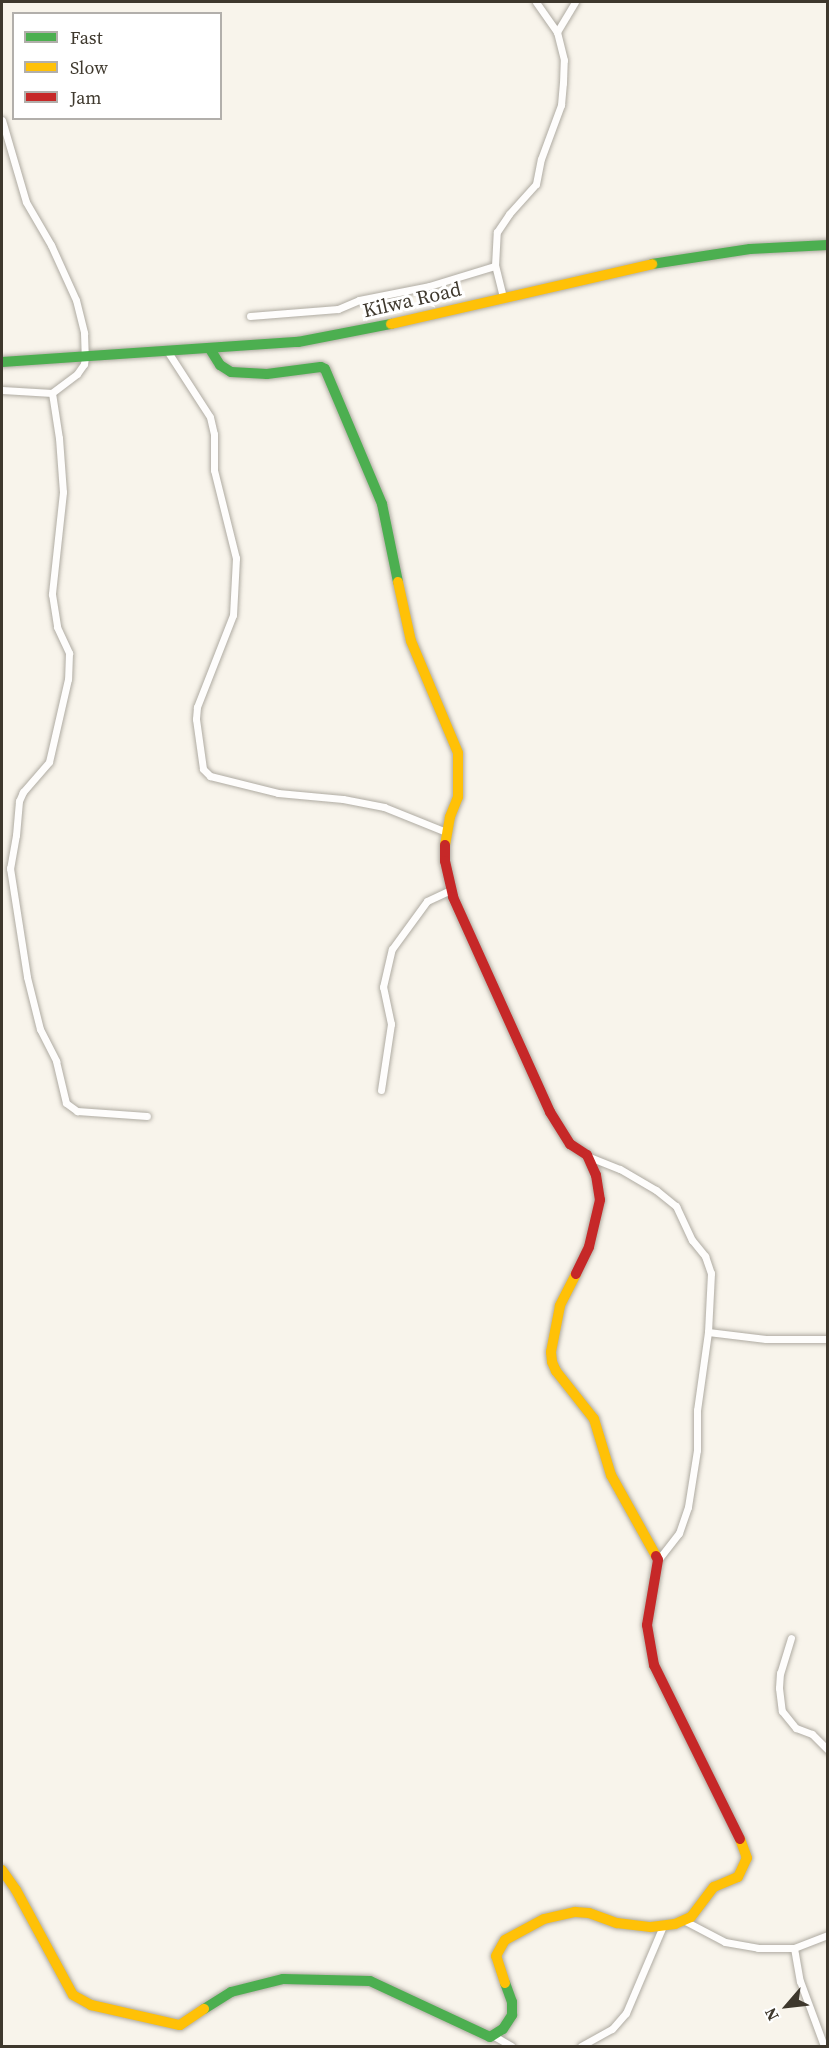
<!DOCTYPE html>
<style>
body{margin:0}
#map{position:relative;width:829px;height:2048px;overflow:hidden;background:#f8f4eb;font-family:"Source Serif 4",serif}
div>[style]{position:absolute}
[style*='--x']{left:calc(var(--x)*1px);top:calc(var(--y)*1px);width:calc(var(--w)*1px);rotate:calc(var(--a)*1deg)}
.roads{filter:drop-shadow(0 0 2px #afaba2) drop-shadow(0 0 2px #afaba2)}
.street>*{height:7px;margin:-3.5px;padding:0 3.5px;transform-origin:3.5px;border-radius:3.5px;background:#fefdfc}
.fast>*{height:10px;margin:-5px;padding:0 5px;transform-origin:5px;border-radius:5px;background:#4caf50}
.slow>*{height:10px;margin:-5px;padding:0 5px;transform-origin:5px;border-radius:5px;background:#ffc107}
.jam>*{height:10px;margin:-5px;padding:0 5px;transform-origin:5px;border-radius:5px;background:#c62828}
span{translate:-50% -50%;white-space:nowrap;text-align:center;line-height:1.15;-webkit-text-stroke:6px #fff;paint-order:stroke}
.street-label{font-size:20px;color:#3e382d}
.frame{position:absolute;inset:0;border:3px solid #3e382d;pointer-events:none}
.legend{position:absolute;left:12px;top:12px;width:210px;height:108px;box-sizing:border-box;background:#fff;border:2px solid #b2afab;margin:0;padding:8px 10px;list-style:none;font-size:18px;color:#3e382d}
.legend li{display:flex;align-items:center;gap:12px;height:30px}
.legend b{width:30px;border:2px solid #b2afab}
.north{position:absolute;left:757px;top:1976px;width:60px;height:60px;-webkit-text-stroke:4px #fff;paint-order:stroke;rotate:242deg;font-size:16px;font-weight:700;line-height:24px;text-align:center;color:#3e382d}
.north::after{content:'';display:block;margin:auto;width:21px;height:27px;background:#3e382d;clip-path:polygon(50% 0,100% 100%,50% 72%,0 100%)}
</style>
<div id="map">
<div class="roads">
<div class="street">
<i style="--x:557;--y:32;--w:35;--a:-59"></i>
<i style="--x:2;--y:120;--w:85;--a:73.7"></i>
<i style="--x:26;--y:202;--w:50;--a:59.8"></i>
<i style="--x:51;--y:245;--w:60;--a:65.6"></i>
<i style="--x:76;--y:300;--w:34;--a:76"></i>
<i style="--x:84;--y:333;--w:24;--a:88"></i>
<i style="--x:85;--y:357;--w:7;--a:98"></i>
<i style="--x:84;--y:364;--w:12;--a:125"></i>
<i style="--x:77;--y:374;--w:31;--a:143"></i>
<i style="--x:52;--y:393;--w:50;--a:-176.6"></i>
<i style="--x:503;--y:297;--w:32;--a:-104"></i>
<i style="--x:495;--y:266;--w:34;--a:-87"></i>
<i style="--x:497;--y:232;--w:22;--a:-56"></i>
<i style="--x:509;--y:214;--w:40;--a:-48"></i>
<i style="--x:536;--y:184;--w:25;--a:-79"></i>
<i style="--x:541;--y:159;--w:58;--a:-69.7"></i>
<i style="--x:561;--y:105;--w:22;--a:-85"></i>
<i style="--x:563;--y:83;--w:23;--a:-88"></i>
<i style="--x:564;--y:60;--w:29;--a:-104"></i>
<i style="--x:557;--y:32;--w:37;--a:-125"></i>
<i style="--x:250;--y:316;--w:88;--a:-4.5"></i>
<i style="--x:338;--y:309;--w:23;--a:-23"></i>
<i style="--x:359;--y:300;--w:71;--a:-11.3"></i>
<i style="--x:429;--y:286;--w:69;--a:-16.9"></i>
<i style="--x:168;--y:352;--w:77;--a:57.1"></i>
<i style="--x:210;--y:417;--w:17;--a:77"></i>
<i style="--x:214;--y:434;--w:36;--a:90"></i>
<i style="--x:214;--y:470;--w:91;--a:76"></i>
<i style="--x:236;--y:558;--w:57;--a:93"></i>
<i style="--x:233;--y:615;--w:99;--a:111.4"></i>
<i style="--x:197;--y:707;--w:12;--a:95"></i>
<i style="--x:196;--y:719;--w:50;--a:82"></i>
<i style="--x:203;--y:769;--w:10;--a:45"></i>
<i style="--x:210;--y:776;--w:70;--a:14"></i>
<i style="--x:278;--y:793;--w:65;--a:5.3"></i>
<i style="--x:343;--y:799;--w:42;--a:11"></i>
<i style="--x:384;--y:807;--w:67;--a:22"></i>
<i style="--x:52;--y:393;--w:46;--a:81.2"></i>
<i style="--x:59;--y:438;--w:54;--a:85.8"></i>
<i style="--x:63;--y:492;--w:103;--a:96.2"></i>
<i style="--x:52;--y:594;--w:33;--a:81"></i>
<i style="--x:57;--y:627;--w:29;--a:65"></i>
<i style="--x:69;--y:653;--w:26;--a:92"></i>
<i style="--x:68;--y:679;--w:85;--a:102.9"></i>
<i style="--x:49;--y:762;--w:40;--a:131"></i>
<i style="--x:23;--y:792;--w:10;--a:114"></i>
<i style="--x:19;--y:801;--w:34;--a:95"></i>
<i style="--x:16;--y:835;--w:34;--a:100"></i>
<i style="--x:10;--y:868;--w:110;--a:81.1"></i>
<i style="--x:27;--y:977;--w:54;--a:76"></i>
<i style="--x:40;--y:1029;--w:36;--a:63"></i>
<i style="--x:56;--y:1061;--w:43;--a:76.6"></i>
<i style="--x:66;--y:1103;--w:14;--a:36"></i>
<i style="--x:77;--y:1111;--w:70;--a:4.1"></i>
<i style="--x:381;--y:1090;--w:67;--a:-81.4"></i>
<i style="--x:391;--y:1024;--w:38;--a:-102"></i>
<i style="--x:383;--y:987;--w:39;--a:-77"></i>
<i style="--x:392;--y:949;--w:59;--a:-53.9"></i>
<i style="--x:427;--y:901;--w:26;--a:-25"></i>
<i style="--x:587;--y:1156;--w:35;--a:22"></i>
<i style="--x:620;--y:1169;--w:42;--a:30.3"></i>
<i style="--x:656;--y:1190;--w:26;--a:39"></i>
<i style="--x:676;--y:1206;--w:38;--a:65"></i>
<i style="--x:692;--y:1240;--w:21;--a:51"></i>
<i style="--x:705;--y:1256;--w:18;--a:71"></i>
<i style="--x:711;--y:1273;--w:59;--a:92.9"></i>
<i style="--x:708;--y:1332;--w:79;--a:98"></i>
<i style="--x:697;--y:1410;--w:40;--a:90"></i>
<i style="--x:697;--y:1450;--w:58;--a:99"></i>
<i style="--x:688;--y:1507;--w:28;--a:109"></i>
<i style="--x:679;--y:1533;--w:34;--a:128"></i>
<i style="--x:708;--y:1332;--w:58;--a:6.9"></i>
<i style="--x:766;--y:1339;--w:62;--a:0"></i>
<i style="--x:791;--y:1638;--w:37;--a:107"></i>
<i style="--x:780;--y:1673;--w:15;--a:94"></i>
<i style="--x:779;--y:1688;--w:23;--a:83"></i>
<i style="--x:782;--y:1711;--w:22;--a:51"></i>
<i style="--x:796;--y:1728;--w:17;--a:21"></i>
<i style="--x:812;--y:1734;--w:23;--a:45"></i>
<i style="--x:685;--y:1921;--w:45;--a:27.7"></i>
<i style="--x:725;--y:1942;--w:34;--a:10"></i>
<i style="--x:758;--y:1948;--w:36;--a:0"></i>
<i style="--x:794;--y:1948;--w:36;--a:-21"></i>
<i style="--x:794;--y:1948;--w:34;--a:80"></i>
<i style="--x:800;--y:1981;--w:69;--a:69.7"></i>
<i style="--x:494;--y:2036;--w:20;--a:30"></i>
<i style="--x:581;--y:2046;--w:35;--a:-29"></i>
<i style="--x:612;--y:2029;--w:21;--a:-49"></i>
<i style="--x:626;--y:2013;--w:95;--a:-67"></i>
</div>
<div class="fast">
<i style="--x:652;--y:264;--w:99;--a:-8.7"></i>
<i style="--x:750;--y:249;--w:78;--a:-2.9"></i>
<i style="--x:210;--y:349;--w:19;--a:58"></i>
<i style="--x:220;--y:365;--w:13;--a:32"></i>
<i style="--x:231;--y:372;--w:36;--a:3"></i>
<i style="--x:267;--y:374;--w:54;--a:-7.4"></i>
<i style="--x:321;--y:367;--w:4;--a:27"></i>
<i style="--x:325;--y:369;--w:147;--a:67.1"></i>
<i style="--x:382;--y:504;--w:80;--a:78.4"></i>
<i style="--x:2;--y:362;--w:297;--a:-3.9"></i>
<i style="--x:298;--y:342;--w:95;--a:-11"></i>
<i style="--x:204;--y:2009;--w:32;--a:-32"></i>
<i style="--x:231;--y:1992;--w:54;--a:-14"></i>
<i style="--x:283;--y:1979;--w:87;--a:1.3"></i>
<i style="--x:370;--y:1981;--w:132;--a:25"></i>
<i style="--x:490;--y:2037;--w:15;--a:-32"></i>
<i style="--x:503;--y:2029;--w:17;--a:-57"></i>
<i style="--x:512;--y:2015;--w:13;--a:-90"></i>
<i style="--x:512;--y:2002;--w:20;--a:-110"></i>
</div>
<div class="slow">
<i style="--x:391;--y:324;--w:268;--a:-12.9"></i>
<i style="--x:398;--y:582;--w:60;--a:77.6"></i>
<i style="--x:411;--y:641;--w:121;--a:67.2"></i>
<i style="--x:458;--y:753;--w:44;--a:90"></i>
<i style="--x:458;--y:797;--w:22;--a:112"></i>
<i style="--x:450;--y:817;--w:28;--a:100"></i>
<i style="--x:576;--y:1274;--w:36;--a:117"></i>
<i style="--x:560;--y:1306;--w:47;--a:101.1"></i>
<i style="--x:551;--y:1352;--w:10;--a:84"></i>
<i style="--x:552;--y:1362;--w:10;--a:66"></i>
<i style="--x:556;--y:1371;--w:61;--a:51.6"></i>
<i style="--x:594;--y:1419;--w:59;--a:73.1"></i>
<i style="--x:611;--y:1475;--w:93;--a:60.9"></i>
<i style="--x:2;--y:1870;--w:24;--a:55"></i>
<i style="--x:16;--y:1890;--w:119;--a:61.5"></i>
<i style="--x:73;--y:1995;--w:21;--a:29"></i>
<i style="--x:91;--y:2005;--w:91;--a:12.7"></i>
<i style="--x:180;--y:2025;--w:29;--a:-34"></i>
<i style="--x:505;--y:1983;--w:28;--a:-108"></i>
<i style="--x:496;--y:1956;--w:18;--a:-61"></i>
<i style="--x:505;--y:1940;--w:44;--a:-28.3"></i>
<i style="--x:544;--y:1919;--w:32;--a:-13"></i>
<i style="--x:575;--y:1912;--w:14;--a:4"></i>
<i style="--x:589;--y:1913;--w:30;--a:20"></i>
<i style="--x:617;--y:1923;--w:34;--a:7"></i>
<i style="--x:651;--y:1927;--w:24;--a:-7"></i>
<i style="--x:675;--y:1924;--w:17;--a:-24"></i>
<i style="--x:691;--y:1917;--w:38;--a:-53"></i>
<i style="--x:714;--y:1887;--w:26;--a:-23"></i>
<i style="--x:738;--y:1877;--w:21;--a:-65"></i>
<i style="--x:747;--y:1858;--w:20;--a:-110"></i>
</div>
<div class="jam">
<i style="--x:445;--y:845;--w:16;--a:90"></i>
<i style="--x:445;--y:861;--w:37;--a:77"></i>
<i style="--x:453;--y:897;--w:236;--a:65.7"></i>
<i style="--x:550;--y:1112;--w:38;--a:58"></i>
<i style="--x:570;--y:1144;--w:20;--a:33"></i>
<i style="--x:587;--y:1155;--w:22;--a:66"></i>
<i style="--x:596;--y:1175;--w:25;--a:81"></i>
<i style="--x:600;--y:1200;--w:48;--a:103.2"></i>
<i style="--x:589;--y:1247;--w:30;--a:116"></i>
<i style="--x:656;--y:1556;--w:4;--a:63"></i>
<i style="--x:658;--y:1560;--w:66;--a:99.6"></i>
<i style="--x:647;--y:1625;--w:41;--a:80.1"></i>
<i style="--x:654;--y:1665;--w:194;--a:63.7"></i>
</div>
</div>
<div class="street-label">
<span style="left:412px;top:300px;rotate:-13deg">Kilwa Road</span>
</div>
<div class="frame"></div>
<ul class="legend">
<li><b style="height:8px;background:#4caf50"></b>Fast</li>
<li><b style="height:8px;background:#ffc107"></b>Slow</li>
<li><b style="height:8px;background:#c62828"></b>Jam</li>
</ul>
<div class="north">N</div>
</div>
